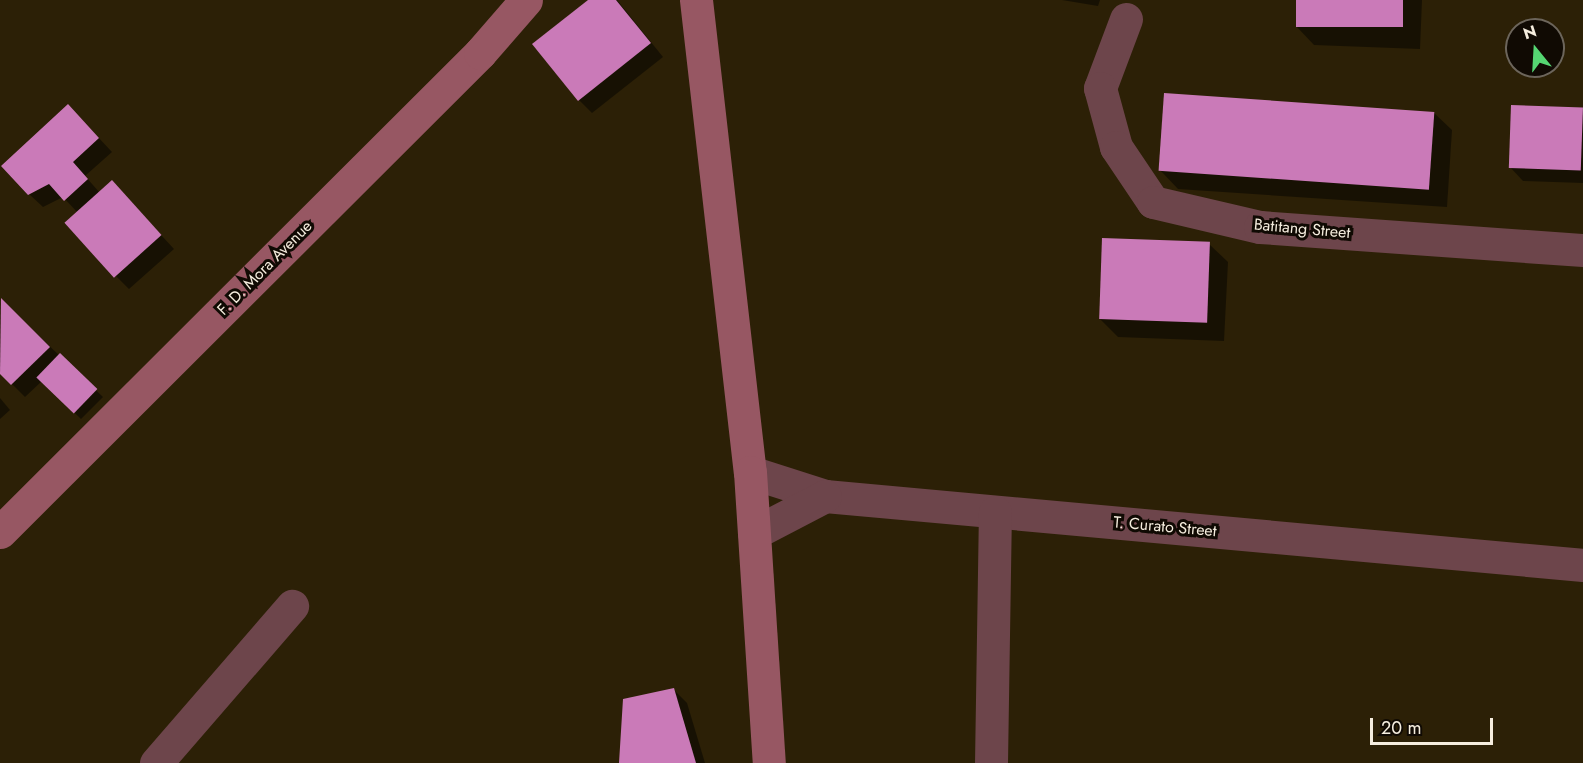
<!DOCTYPE html>
<style>
body{margin:0}
#map{position:relative;width:1583px;height:763px;overflow:hidden;background:#2c2006;font-family:Jost,sans-serif}
div>[style]{position:absolute}
[style*='--x']{left:calc(var(--x)*1px);top:calc(var(--y)*1px);width:calc(var(--w)*1px);rotate:calc(var(--a)*1deg)}
.shadow>*{inset:0;background:#0007}
.building>*{inset:0;background:#ca7ab8;transform-origin:0 0}
.street>*{height:33px;margin:-16.5px;padding:0 16.5px;transform-origin:16.5px;border-radius:16.5px;background:#6d454b}
.secondary>*{height:33px;margin:-16.5px;padding:0 16.5px;transform-origin:16.5px;border-radius:16.5px;background:#975763}
span{translate:-50% -50%;white-space:nowrap;text-align:center;line-height:1.15;-webkit-text-stroke:6px #100a03;paint-order:stroke}
.street-label{font-size:16px;color:#f5edde}
.north{position:absolute;left:1505px;top:18px;width:60px;height:60px;box-sizing:border-box;background:#100a03;border:2px solid #6c655b;border-radius:50%;rotate:342deg;font-size:16px;font-weight:700;line-height:24px;text-align:center;color:#f5edde}
.north::after{content:'';display:block;margin:auto;width:21px;height:27px;background:#55d672;clip-path:polygon(50% 0,100% 100%,50% 72%,0 100%)}
.scale{position:absolute;left:1370px;top:718px;width:123px;height:27px;box-sizing:border-box;border:3px solid #f5edde;border-top:0;padding-left:8px;font-size:18px;line-height:21px;white-space:nowrap;color:#f5edde;-webkit-text-stroke:4px #100a03;paint-order:stroke}
</style>
<div id="map">
<div class="shadow">
<i style="clip-path:polygon(591px 0,617px 0,663px 57px,592px 113px,579px 100px)"></i>
<i style="clip-path:polygon(1062px 0,1100px 0,1098px 6px)"></i>
<i style="clip-path:polygon(1297px 0,1422px 0,1420px 49px,1314px 45px,1296px 26px)"></i>
<i style="clip-path:polygon(1583px 110px,1583px 183px,1523px 181px,1510px 167px)"></i>
<i style="clip-path:polygon(1433px 112px,1452px 130px,1447px 207px,1178px 189px,1160px 170px)"></i>
<i style="clip-path:polygon(81px 119px,112px 152px,85px 176px,100px 193px,125px 196px,174px 249px,129px 289px,116px 276px,78px 213px,63px 197px,43px 207px,29px 194px)"></i>
<i style="clip-path:polygon(1209px 244px,1228px 262px,1224px 341px,1118px 337px,1100px 319px)"></i>
<i style="clip-path:polygon(1px 300px,103px 397px,81px 419px,42px 381px,25px 397px,0 372px)"></i>
<i style="clip-path:polygon(0 398px,10px 410px,0 419px)"></i>
<i style="clip-path:polygon(673px 689px,687px 703px,705px 763px,621px 763px)"></i>
</div>
<div class="building">
<i style="clip-path:polygon(588px 0,616px 0,651px 43px,578px 101px,532px 44px)"></i>
<i style="left:1296px;top:0;width:107px;height:27px"></i>
<i style="left:1164px;top:93px;width:271px;height:78px;rotate:4deg"></i>
<i style="clip-path:polygon(68px 104px,99px 138px,73px 162px,88px 179px,64px 201px,49px 184px,28px 195px,1px 166px)"></i>
<i style="left:1511px;top:105px;width:72px;height:63px;rotate:2deg"></i>
<i style="left:112px;top:180px;width:74px;height:64px;rotate:48deg"></i>
<i style="left:1102px;top:238px;width:108px;height:81px;rotate:2deg"></i>
<i style="clip-path:polygon(1px 298px,50px 347px,11px 385px,0 374px)"></i>
<i style="left:60px;top:353px;width:52px;height:34px;rotate:44deg"></i>
<i style="clip-path:polygon(674px 688px,696px 763px,619px 763px,623px 699px)"></i>
</div>
<div class="street">
<i style="--x:1126;--y:19;--w:74;--a:110.6"></i>
<i style="--x:1100;--y:88;--w:61;--a:74.8"></i>
<i style="--x:1116;--y:147;--w:66;--a:56.1"></i>
<i style="--x:1153;--y:202;--w:110;--a:13.2"></i>
<i style="--x:1260;--y:227;--w:324;--a:4.1"></i>
<i style="--x:750;--y:472;--w:79;--a:17.7"></i>
<i style="--x:825;--y:496;--w:761;--a:5.2"></i>
<i style="--x:754;--y:533;--w:80;--a:-27.5"></i>
<i style="--x:156;--y:763;--w:208;--a:-49.1"></i>
<i style="--x:991;--y:763;--w:251;--a:-89.1"></i>
</div>
<div class="secondary">
<i style="--x:696;--y:0;--w:475;--a:83.5"></i>
<i style="--x:750;--y:472;--w:292;--a:86.3"></i>
<i style="--x:0;--y:532;--w:678;--a:-44.94"></i>
<i style="--x:480;--y:53;--w:70;--a:-49"></i>
</div>
<div class="street-label">
<span style="left:1302px;top:229px;rotate:5deg">Batitang Street</span>
<span style="left:265px;top:268px;rotate:-45deg">F. D. Mora Avenue</span>
<span style="left:1165px;top:527px;rotate:5deg">T. Curato Street</span>
</div>
<div class="north">N</div>
<div class="scale">20 m</div>
</div>
